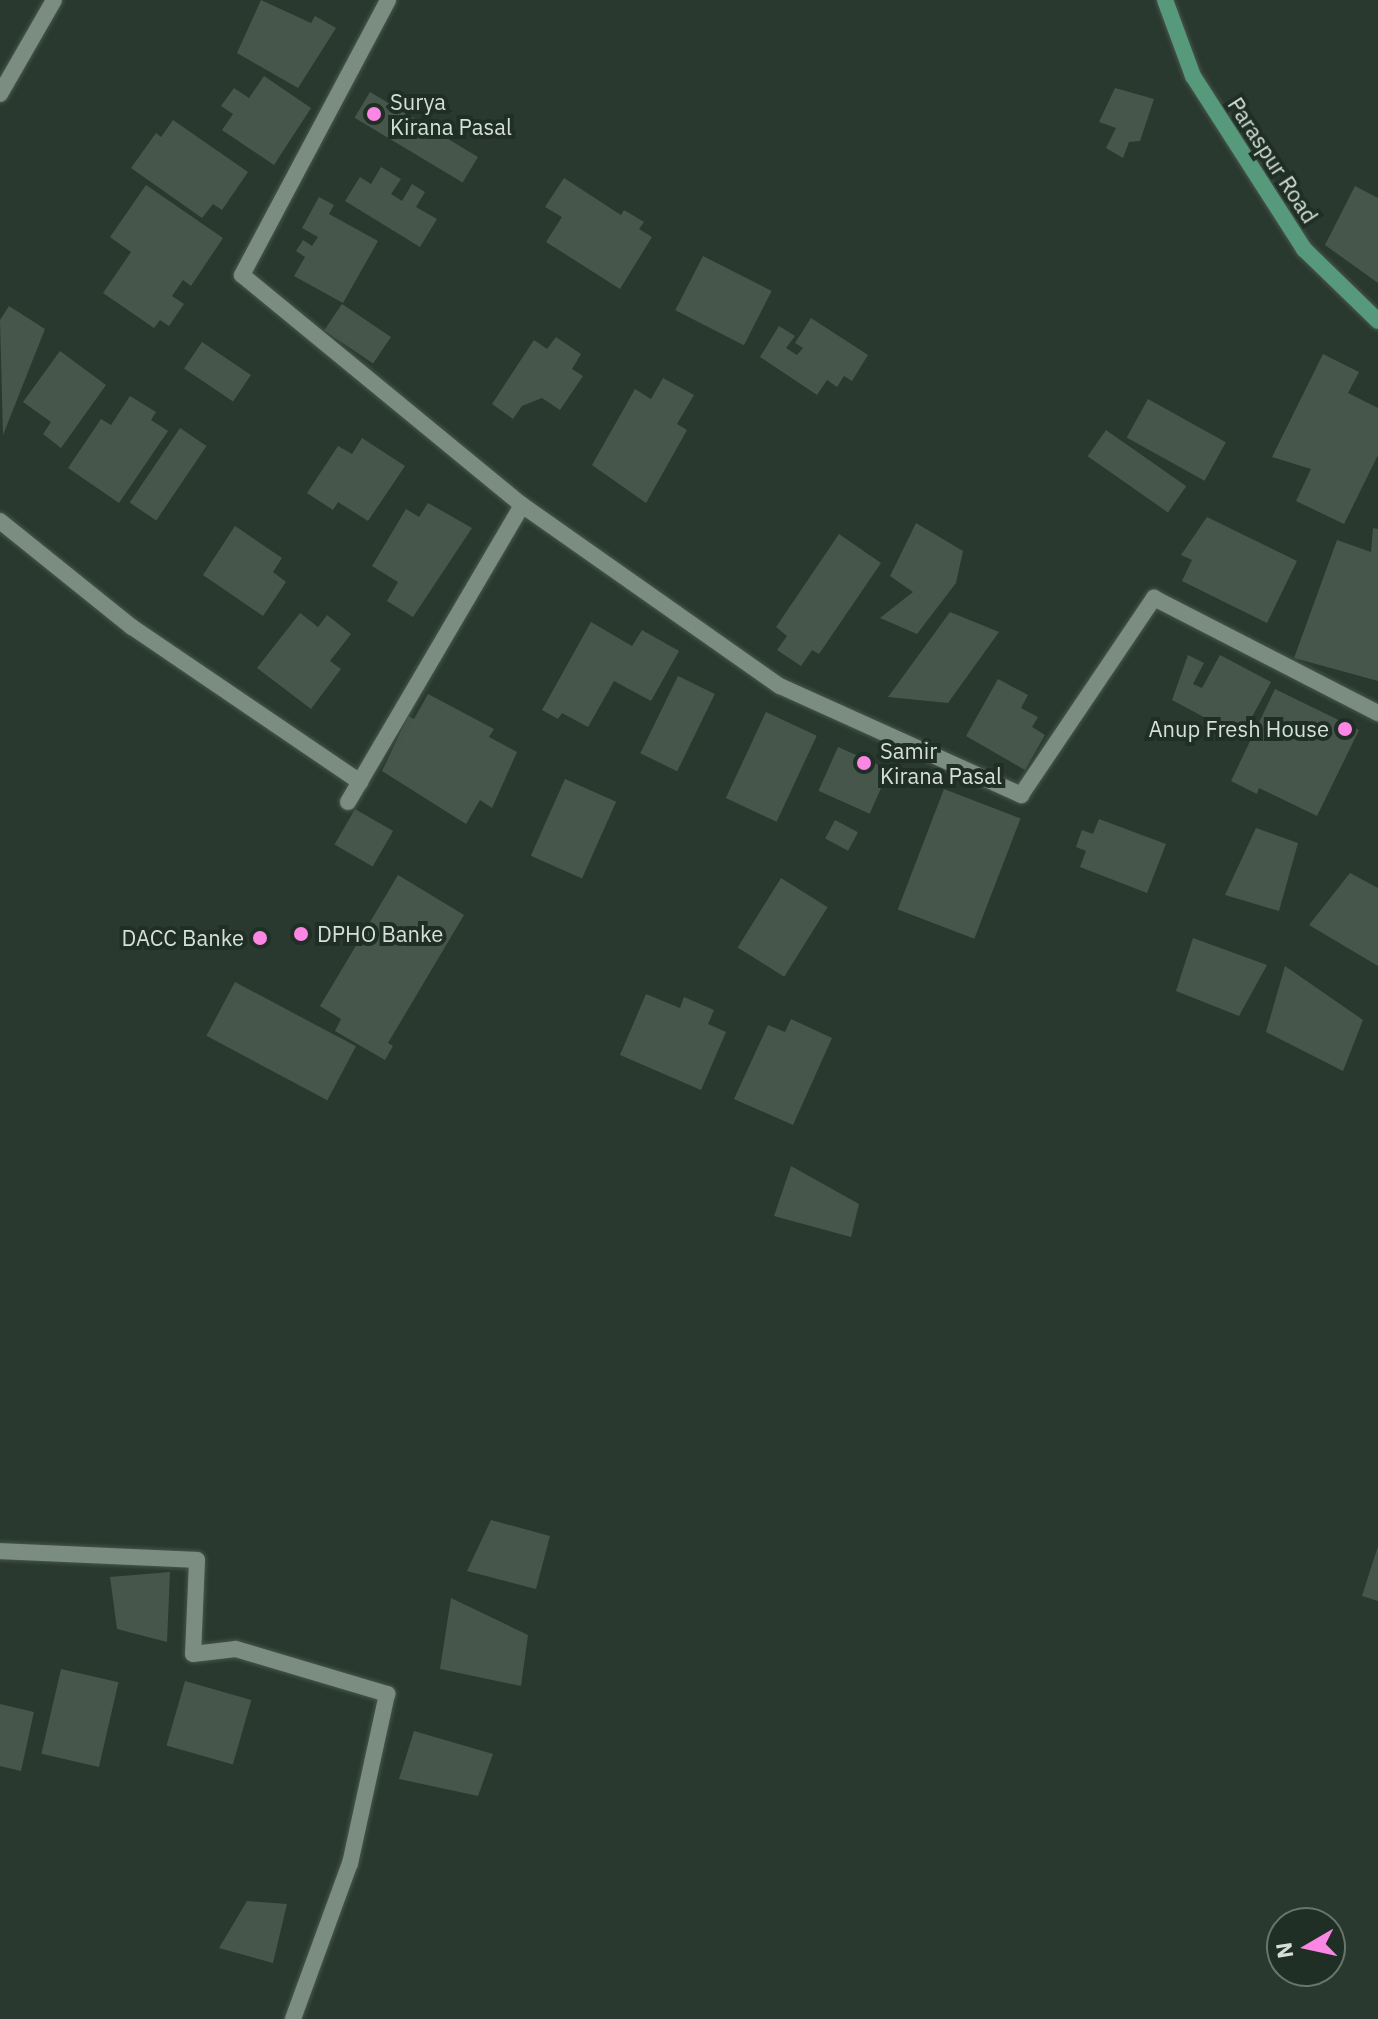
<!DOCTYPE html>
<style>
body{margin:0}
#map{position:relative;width:1378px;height:2019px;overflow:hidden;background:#29392f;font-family:"IBM Plex Sans",sans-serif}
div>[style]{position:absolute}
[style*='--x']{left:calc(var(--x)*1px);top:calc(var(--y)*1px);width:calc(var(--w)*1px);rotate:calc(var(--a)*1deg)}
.building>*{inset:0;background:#46564b;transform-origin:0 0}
.roads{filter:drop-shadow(0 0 2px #48554d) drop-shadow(0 0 2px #48554d)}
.street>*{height:16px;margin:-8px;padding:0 8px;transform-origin:8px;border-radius:8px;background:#7b8d81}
.secondary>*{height:16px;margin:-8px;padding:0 8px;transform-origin:8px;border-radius:8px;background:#579a7b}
.dots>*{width:22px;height:22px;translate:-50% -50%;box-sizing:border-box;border:4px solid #1f2f25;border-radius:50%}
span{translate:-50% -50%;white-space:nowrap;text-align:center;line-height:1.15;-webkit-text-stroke:8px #1f2f25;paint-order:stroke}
.poi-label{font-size:22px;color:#d5dfd8}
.left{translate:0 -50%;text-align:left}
.right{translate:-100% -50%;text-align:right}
.street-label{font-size:22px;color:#d5dfd8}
.north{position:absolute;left:1266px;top:1907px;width:80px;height:80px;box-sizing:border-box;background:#1f2f25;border:2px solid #68756d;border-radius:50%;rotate:261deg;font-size:22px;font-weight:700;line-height:32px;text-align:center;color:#d5dfd8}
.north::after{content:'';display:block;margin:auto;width:28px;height:36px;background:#fc86e3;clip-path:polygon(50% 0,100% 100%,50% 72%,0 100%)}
</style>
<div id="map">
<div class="building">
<i style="clip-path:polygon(261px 0,311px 23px,315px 16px,336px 28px,298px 88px,237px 53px)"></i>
<i style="clip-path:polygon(264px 76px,311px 108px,274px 165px,222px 130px,233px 114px,221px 106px,234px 88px,249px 98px)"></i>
<i style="clip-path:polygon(1115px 88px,1154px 99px,1140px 141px,1129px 142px,1123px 158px,1106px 148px,1116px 128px,1099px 122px)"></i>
<i style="left:370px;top:92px;width:126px;height:30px;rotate:31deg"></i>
<i style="clip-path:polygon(173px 120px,248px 172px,222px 210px,213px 204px,202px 218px,131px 168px,156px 133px,161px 137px)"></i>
<i style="clip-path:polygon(381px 167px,401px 179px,391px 194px,402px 201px,412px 184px,425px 192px,416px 207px,437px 219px,420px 247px,345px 201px,360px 177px,371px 184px)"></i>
<i style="clip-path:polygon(564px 178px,621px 215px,624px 210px,644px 222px,639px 229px,652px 237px,620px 289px,546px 242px,562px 217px,545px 207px)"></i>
<i style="clip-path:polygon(146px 185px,223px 238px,191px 286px,183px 280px,172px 296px,184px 304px,169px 326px,160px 320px,154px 328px,103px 293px,131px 252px,110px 237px)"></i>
<i style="clip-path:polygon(1355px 186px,1378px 198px,1378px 283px,1325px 245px)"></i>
<i style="clip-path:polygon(319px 197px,334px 205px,329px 214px,378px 241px,343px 303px,294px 276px,305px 257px,296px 251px,303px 240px,312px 246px,318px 237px,302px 228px)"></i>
<i style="left:703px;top:256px;width:77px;height:61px;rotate:27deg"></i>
<i style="left:342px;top:304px;width:59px;height:32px;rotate:34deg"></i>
<i style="clip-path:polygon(9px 306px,45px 329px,3px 435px,0 320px)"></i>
<i style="clip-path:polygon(811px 318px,868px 355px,852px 381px,844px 376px,837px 387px,827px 380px,817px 395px,760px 357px,779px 326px,795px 336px,786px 348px,797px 355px,803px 348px,795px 343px)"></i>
<i style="clip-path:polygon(556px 337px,581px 354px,572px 369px,583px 376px,560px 410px,542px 398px,522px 406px,513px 419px,492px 404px,534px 340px,547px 349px)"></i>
<i style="left:202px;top:342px;width:59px;height:32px;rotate:34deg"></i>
<i style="clip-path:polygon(60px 351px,106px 385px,61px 448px,43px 434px,51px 422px,23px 402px)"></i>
<i style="clip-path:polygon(1323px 354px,1359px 372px,1348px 393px,1378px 408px,1378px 455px,1344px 524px,1296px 501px,1311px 469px,1272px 457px)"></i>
<i style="clip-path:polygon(663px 378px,694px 395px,677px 424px,687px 430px,646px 503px,592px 465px,635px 389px,651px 399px)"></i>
<i style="clip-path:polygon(130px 396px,156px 412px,151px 420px,168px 431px,119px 503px,68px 468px,101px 419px,111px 425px)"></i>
<i style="left:1148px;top:399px;width:89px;height:44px;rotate:29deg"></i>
<i style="left:180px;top:428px;width:32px;height:90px;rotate:34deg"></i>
<i style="left:1106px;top:430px;width:98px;height:32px;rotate:35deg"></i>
<i style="clip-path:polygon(362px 438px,405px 466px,368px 521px,338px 502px,333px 510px,307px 493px,338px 446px,352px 454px)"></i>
<i style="clip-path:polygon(428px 503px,472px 528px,413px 617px,387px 601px,398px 582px,372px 566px,406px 509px,419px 517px)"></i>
<i style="clip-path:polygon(1207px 517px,1297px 561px,1267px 623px,1182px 581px,1192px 560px,1181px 555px)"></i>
<i style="clip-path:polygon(916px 523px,963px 551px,956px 583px,917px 634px,880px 618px,913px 592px,890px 576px)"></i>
<i style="clip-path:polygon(235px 526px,282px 558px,273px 572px,286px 582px,263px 616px,203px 575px)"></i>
<i style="clip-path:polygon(1373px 528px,1378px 529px,1378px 681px,1294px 658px,1337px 540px,1371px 552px)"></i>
<i style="clip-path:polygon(839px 534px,881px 563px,819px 654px,812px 650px,801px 666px,777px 650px,787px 636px,776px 627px)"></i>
<i style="clip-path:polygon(950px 612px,999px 632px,948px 703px,888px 697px)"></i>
<i style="clip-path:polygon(300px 613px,318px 627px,327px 615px,351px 634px,330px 661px,341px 669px,311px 709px,257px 668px)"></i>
<i style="clip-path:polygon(591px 622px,632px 646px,642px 630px,679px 651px,651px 701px,614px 681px,588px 727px,562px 713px,558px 719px,542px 710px)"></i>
<i style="clip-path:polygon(1188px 655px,1204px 663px,1193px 684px,1202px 688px,1220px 655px,1271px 682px,1241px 737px,1172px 700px)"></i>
<i style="left:678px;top:676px;width:41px;height:86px;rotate:26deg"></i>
<i style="clip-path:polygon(998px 679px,1028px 695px,1021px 708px,1038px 717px,1032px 727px,1045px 735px,1025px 770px,966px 736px)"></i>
<i style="clip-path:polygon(1275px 689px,1359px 730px,1317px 816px,1259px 788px,1257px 794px,1231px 781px)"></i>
<i style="clip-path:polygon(428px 694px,494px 729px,489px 737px,517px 752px,492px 808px,480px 800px,466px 824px,382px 771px,408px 716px,414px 719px)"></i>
<i style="left:766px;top:712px;width:56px;height:95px;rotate:25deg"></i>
<i style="left:838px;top:747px;width:56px;height:48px;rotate:24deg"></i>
<i style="left:565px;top:779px;width:56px;height:84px;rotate:24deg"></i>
<i style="left:944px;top:789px;width:82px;height:129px;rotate:21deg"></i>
<i style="left:355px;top:809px;width:44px;height:41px;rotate:30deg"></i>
<i style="clip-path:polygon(1099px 819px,1166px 844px,1147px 893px,1080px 867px,1086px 851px,1076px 847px,1082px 830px,1093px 834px)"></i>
<i style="left:835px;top:820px;width:26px;height:21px;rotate:28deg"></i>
<i style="clip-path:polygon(1256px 828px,1298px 843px,1279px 911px,1225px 895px)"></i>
<i style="clip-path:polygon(1350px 873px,1378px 888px,1378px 966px,1309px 925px)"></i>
<i style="clip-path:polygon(398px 875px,464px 915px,388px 1043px,393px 1046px,385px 1060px,335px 1031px,341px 1019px,320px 1006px)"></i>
<i style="left:781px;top:878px;width:55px;height:82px;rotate:32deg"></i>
<i style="clip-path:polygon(1193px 938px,1267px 965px,1239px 1016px,1176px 991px)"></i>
<i style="clip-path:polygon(1285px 966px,1363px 1020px,1343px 1071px,1266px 1032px)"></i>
<i style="left:235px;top:982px;width:137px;height:61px;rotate:28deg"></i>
<i style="clip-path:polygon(646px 994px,680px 1008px,684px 997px,714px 1010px,708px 1024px,726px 1032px,701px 1090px,620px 1055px)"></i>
<i style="clip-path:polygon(791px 1019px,832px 1038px,793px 1125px,734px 1099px,768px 1025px,785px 1032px)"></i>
<i style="clip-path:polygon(791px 1166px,859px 1204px,851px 1237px,774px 1216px)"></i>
<i style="clip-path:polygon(491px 1520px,550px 1536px,536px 1589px,467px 1571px)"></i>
<i style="clip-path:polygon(1378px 1546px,1378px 1601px,1362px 1596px)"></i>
<i style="clip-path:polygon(170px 1572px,167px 1642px,117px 1629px,110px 1577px)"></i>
<i style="clip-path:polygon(451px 1598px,528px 1635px,521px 1686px,440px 1669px)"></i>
<i style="left:61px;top:1669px;width:59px;height:87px;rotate:13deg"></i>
<i style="left:185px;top:1681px;width:69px;height:67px;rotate:16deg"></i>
<i style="clip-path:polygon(0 1704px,34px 1712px,21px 1771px,0 1766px)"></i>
<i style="clip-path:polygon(414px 1731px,493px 1754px,478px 1796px,399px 1779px)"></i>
<i style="clip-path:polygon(247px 1901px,287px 1904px,273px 1963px,219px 1948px)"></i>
</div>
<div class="roads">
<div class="street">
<i style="--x:0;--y:94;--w:108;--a:-60.1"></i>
<i style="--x:522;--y:505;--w:315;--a:35.1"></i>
<i style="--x:780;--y:686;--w:265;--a:24.3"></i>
<i style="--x:1021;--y:795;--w:238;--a:-56"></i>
<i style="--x:1154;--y:598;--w:252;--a:27.2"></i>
<i style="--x:0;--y:521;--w:169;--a:38.8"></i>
<i style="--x:132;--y:627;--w:276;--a:34.2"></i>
<i style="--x:348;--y:802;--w:344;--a:-59.6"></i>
<i style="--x:522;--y:505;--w:362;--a:-140.6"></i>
<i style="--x:242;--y:275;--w:311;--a:-62"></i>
<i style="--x:0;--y:1551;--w:197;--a:2.6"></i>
<i style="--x:197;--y:1560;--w:94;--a:92.4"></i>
<i style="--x:193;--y:1654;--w:43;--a:-6.6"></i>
<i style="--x:236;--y:1649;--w:158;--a:16.6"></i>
<i style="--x:387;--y:1694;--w:173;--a:102.3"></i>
<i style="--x:350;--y:1863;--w:166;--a:110.1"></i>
</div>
<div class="secondary">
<i style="--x:1165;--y:0;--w:81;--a:69.8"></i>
<i style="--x:1193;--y:76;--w:206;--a:57.3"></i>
<i style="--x:1304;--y:249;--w:103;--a:44.2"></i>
</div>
</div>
<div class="dots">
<i style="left:374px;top:114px;background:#fc86e3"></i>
<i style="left:1345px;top:729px;background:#fc86e3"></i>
<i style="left:864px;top:763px;background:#fc86e3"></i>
<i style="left:301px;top:934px;background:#fc86e3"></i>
<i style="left:260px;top:938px;background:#fc86e3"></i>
</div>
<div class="poi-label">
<span class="left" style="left:390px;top:114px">Surya<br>Kirana Pasal</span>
<span class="right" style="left:1329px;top:729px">Anup Fresh House</span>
<span class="left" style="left:880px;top:763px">Samir<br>Kirana Pasal</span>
<span class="left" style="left:317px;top:934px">DPHO Banke</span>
<span class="right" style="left:244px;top:938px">DACC Banke</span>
</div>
<div class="street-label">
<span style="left:1273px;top:160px;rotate:57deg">Paraspur Road</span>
</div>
<div class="north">N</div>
</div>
